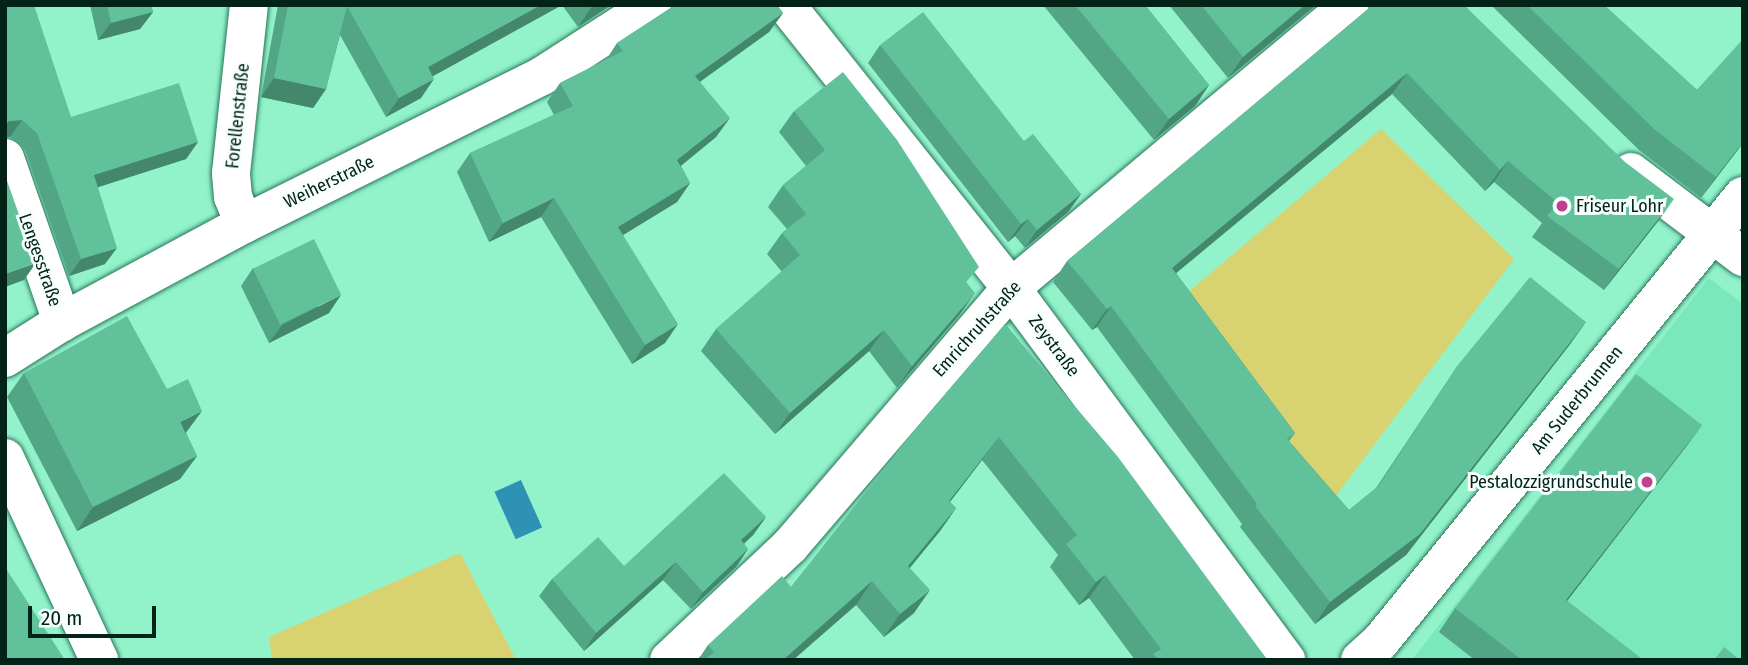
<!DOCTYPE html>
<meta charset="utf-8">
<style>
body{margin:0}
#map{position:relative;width:1748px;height:665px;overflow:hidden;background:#92f3ca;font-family:"Fira Sans Condensed",sans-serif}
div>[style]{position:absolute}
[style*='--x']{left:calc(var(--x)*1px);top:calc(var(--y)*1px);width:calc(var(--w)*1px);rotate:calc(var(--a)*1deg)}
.built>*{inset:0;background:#7be7bc}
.green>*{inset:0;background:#d8d271}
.water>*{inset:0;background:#2e92b5;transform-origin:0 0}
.roads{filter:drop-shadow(0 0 2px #287459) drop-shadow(0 0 2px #287459)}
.minor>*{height:38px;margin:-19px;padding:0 19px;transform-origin:19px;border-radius:19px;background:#fff}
.wall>*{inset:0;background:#53a685}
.shaded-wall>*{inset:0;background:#43876c}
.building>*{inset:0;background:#60c19b;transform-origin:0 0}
.dots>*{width:19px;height:19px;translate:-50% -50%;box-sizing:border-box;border:4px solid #f6fffb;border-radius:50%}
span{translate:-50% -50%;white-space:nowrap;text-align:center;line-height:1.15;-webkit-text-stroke:6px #f6fffb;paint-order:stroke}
.street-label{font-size:18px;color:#032318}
.poi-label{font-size:18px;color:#032318}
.left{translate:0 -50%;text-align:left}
.right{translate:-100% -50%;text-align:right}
.frame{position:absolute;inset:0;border:7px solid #032318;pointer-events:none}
.scale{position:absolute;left:28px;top:606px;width:128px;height:32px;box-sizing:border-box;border:4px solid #032318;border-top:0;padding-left:9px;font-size:21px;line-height:24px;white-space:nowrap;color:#032318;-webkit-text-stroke:5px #f6fffb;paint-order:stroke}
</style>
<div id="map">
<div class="built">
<i style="clip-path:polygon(1709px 278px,1743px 304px,1743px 660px,1412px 660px)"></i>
</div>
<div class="green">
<i style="clip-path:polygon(1381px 129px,1514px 259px,1332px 501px,1186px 294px)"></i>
<i style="clip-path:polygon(460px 553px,516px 660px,272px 660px,269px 637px)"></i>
</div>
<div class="water">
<i style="left:521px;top:480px;width:52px;height:29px;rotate:66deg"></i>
</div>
<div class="roads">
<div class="minor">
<i style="--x:786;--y:5;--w:362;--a:51.5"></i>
<i style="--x:1011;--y:288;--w:463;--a:53.5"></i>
<i style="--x:5;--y:158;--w:174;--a:70.8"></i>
<i style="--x:1631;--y:172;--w:141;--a:37.2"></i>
<i style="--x:244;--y:224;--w:29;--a:-112"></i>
<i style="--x:233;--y:197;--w:24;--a:-95"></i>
<i style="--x:231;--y:173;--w:169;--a:-83.9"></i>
<i style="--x:5;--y:358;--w:67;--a:-32.3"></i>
<i style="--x:62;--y:322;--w:207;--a:-28.3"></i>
<i style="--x:244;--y:224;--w:333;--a:-26.4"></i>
<i style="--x:542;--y:76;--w:131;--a:-32.8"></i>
<i style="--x:5;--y:458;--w:223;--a:65"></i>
<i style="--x:669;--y:660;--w:166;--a:-43.3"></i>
<i style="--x:790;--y:546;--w:340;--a:-49.4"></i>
<i style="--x:1011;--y:288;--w:442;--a:-39.9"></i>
<i style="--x:1360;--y:660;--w:27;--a:-42"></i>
<i style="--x:1380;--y:642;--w:575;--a:-50.86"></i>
</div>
</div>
<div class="wall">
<i style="clip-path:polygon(5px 5px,71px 117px,198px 142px,186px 159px,98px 187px,105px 264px,69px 276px,25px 150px,10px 137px,5px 137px)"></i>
<i style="clip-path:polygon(90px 5px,151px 5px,153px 12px,140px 29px,98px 40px)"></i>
<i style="clip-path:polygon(278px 5px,562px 5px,433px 76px,421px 98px,386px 117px,340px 35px,326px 89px,313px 108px,261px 97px)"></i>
<i style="clip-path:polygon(562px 5px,611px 5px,578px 27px)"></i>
<i style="clip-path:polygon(673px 5px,777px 5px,783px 13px,769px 32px,700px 82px,716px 137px,681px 166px,690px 183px,677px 202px,623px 235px,665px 343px,632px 364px,541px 217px,489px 242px,457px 172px,470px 153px,554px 115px,547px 102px,560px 83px,606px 60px,617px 43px,672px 7px)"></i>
<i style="clip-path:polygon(1043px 5px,1145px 5px,1209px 85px,1195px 106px,1154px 140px)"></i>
<i style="clip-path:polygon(1169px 5px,1316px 5px,1228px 78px)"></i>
<i style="clip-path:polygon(1370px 5px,1464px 5px,1659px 220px,1604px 290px,1532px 237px,1542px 223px,1494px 182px,1485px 191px,1392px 94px,1176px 273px,1295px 433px,1289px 441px,1349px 510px,1376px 488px,1458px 365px,1571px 343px,1406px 555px,1315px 624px,1240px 527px,1242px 524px,1097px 327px,1092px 330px,1053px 282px,1067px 261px,1368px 9px)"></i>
<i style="clip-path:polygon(1491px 5px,1604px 5px,1697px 90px,1743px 40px,1743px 143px,1701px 198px,1639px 150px)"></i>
<i style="clip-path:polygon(880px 45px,1024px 141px,1081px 194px,1068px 212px,1025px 248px,1015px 236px,1008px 242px,868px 63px)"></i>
<i style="clip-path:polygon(794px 111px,967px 283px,960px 314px,897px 388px,869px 351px,775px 434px,701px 351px,716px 329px,782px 272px,767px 254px,782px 233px,787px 229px,768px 207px,783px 185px,806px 166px,779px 132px)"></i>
<i style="clip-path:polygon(253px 268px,329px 313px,269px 343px,241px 286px)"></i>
<i style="clip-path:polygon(1005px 324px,1266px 658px,1264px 660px,1135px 660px,1089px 598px,1079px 605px,1050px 567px,1058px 555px,982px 460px,950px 502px,956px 508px,940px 531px,910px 568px,914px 613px,884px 637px,856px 605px,793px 660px,698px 660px,708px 645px,791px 587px)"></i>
<i style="clip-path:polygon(24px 373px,186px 433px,197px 456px,180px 479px,77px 531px,7px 397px)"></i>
<i style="clip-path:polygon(1702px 425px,1685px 448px,1567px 601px,1643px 660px,1475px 660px,1439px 632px,1455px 608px)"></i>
<i style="clip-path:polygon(766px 517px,753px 535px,744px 544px,748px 549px,736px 567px,691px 609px,663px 580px,584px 651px,539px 596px,552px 579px,624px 566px)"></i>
</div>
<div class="shaded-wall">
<i style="clip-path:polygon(541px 5px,562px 5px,415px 86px,428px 67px)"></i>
<i style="clip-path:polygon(595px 5px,611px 5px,578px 27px,591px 8px)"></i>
<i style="clip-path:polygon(1305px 5px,1316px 5px,1228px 78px,1243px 57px)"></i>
<i style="clip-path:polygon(153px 12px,140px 29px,98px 40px,111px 23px)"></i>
<i style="clip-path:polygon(783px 13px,769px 32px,681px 95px,695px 76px)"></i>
<i style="clip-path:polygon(1407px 73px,1392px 94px,1157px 289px,1172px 268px)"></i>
<i style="clip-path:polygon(274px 78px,326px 89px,313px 108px,261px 97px)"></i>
<i style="clip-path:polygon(434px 79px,421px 98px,386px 117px,399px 98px)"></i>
<i style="clip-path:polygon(1209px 85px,1195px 106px,1154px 140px,1169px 119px)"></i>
<i style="clip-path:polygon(730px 118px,716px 137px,664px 179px,677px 160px)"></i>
<i style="clip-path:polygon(22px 120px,10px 137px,5px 137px,5px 125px,9px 121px)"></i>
<i style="clip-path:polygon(198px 142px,186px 159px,83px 192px,94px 175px)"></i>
<i style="clip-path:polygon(1743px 142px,1737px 151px,1701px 198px,1716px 177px)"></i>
<i style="clip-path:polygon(1508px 161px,1494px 182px,1485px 191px,1500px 170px)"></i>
<i style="clip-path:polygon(690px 183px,677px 202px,605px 246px,618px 227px)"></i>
<i style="clip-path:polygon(1081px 194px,1068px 212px,1025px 248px,1037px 230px)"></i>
<i style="clip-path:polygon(554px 198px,541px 217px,489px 242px,503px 223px)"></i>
<i style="clip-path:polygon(1674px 199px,1659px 220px,1604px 290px,1619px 269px)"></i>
<i style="clip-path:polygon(1028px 219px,1015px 236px,1008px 242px,1021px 224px)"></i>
<i style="clip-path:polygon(117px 248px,105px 264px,69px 276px,81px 259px)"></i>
<i style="clip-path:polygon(36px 263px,24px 280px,5px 287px,5px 274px)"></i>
<i style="clip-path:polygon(975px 293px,960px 314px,897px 388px,912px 366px)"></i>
<i style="clip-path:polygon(341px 295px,329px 313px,269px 343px,282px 325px)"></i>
<i style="clip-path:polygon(1111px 306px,1097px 327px,1092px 330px,1107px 309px)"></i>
<i style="clip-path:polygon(1586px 322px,1571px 343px,1406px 555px,1315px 624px,1330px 602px)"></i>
<i style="clip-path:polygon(678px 324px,665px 343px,632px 364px,645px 345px)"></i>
<i style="clip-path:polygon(884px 330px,869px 351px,775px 434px,790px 413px)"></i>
<i style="clip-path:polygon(202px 411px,185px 434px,180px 422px)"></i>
<i style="clip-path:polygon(1702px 425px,1685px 448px,1550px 623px,1566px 600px)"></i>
<i style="clip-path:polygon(999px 437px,982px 460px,933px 524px,949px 501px)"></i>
<i style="clip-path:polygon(197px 456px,180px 479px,77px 531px,93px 507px)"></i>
<i style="clip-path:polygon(956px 508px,940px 531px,892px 589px,908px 566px)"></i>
<i style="clip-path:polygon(766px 517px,753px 535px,728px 558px,741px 540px)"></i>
<i style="clip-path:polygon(748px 549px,736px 567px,691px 609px,703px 592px)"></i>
<i style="clip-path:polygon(676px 562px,663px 580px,584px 651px,596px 633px)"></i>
<i style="clip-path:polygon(1105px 575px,1089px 598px,1079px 605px,1096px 582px)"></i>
<i style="clip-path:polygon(872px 581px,856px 605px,793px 660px,783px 660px)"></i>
<i style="clip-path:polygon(930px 590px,914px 613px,884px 637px,900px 614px)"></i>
</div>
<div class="building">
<i style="clip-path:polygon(5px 5px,34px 5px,71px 117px,179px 83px,198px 142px,94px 175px,117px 248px,81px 259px,37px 133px,22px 120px,9px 121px,5px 125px)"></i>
<i style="clip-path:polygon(107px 5px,151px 5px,153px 12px,111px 23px)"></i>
<i style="clip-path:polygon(288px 5px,541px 5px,428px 67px,434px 79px,399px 98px,347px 6px,326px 89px,274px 78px)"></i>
<i style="clip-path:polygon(676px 5px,777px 5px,783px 13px,695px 76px,730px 118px,677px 160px,690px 183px,618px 227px,678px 324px,645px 345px,554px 198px,503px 223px,470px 153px,573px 106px,560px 83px,623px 51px,617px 43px)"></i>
<i style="clip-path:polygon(1075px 5px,1145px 5px,1209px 85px,1169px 119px)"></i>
<i style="clip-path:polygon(1201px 5px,1305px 5px,1243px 57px)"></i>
<i style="clip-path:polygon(1373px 5px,1464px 5px,1625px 162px,1674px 199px,1619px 269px,1547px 216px,1558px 203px,1508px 161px,1500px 170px,1407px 73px,1172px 268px,1295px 433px,1287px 439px,1349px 510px,1378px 487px,1458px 365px,1530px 277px,1586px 322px,1420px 534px,1330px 602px,1255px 506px,1257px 504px,1111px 306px,1107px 309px,1067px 261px)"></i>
<i style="clip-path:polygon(1527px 5px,1604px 5px,1697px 90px,1743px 39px,1743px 118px,1740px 121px,1743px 123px,1743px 142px,1716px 177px,1654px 129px)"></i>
<i style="clip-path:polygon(923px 12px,1024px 141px,1033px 134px,1081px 194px,1037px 230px,1028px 219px,1021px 224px,880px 45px)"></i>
<i style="clip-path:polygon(843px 72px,897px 140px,979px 267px,966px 282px,975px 293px,912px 366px,884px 330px,790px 413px,716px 329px,800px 255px,782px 233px,806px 214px,783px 185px,825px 150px,794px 111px)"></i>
<i style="clip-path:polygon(5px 175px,36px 263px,5px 274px)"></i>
<i style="left:314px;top:239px;width:62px;height:68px;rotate:64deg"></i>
<i style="clip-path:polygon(127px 316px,167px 389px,188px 379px,202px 411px,180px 422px,197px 456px,93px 507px,24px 373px)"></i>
<i style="clip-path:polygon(1005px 324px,1118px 457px,1266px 658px,1263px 660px,1158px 660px,1153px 654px,1161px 649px,1105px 575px,1096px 582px,1066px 544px,1077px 535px,999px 437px,949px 501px,956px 508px,908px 566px,930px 590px,900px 614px,872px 581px,783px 660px,705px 660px,714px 652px,708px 645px,782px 576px,791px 587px,912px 433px)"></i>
<i style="clip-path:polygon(1636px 374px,1702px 425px,1566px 600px,1643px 660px,1522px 660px,1455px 608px)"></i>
<i style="clip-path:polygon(724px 473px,766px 517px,741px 540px,748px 549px,703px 592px,676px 562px,596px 633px,552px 579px,598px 537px,624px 566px)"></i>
<i style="clip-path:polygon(5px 567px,65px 660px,5px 660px)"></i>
<i style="clip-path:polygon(1724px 647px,1740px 660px,1714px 660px)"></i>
</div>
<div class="dots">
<i style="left:1562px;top:206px;background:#bf4190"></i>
<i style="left:1647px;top:482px;background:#bf4190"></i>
</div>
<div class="street-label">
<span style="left:238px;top:116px;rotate:-84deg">Forellenstraße</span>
<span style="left:329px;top:182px;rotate:-26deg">Weiherstraße</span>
<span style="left:40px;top:260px;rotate:71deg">Lengesstraße</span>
<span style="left:977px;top:329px;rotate:-48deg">Emrichruhstraße</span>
<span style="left:1054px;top:346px;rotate:53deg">Zeystraße</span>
<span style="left:1577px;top:400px;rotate:-51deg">Am Suderbrunnen</span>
</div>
<div class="poi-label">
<span class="left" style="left:1576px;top:206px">Friseur Lohr</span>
<span class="right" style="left:1633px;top:482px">Pestalozzigrundschule</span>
</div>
<div class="frame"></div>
<div class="scale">20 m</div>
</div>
